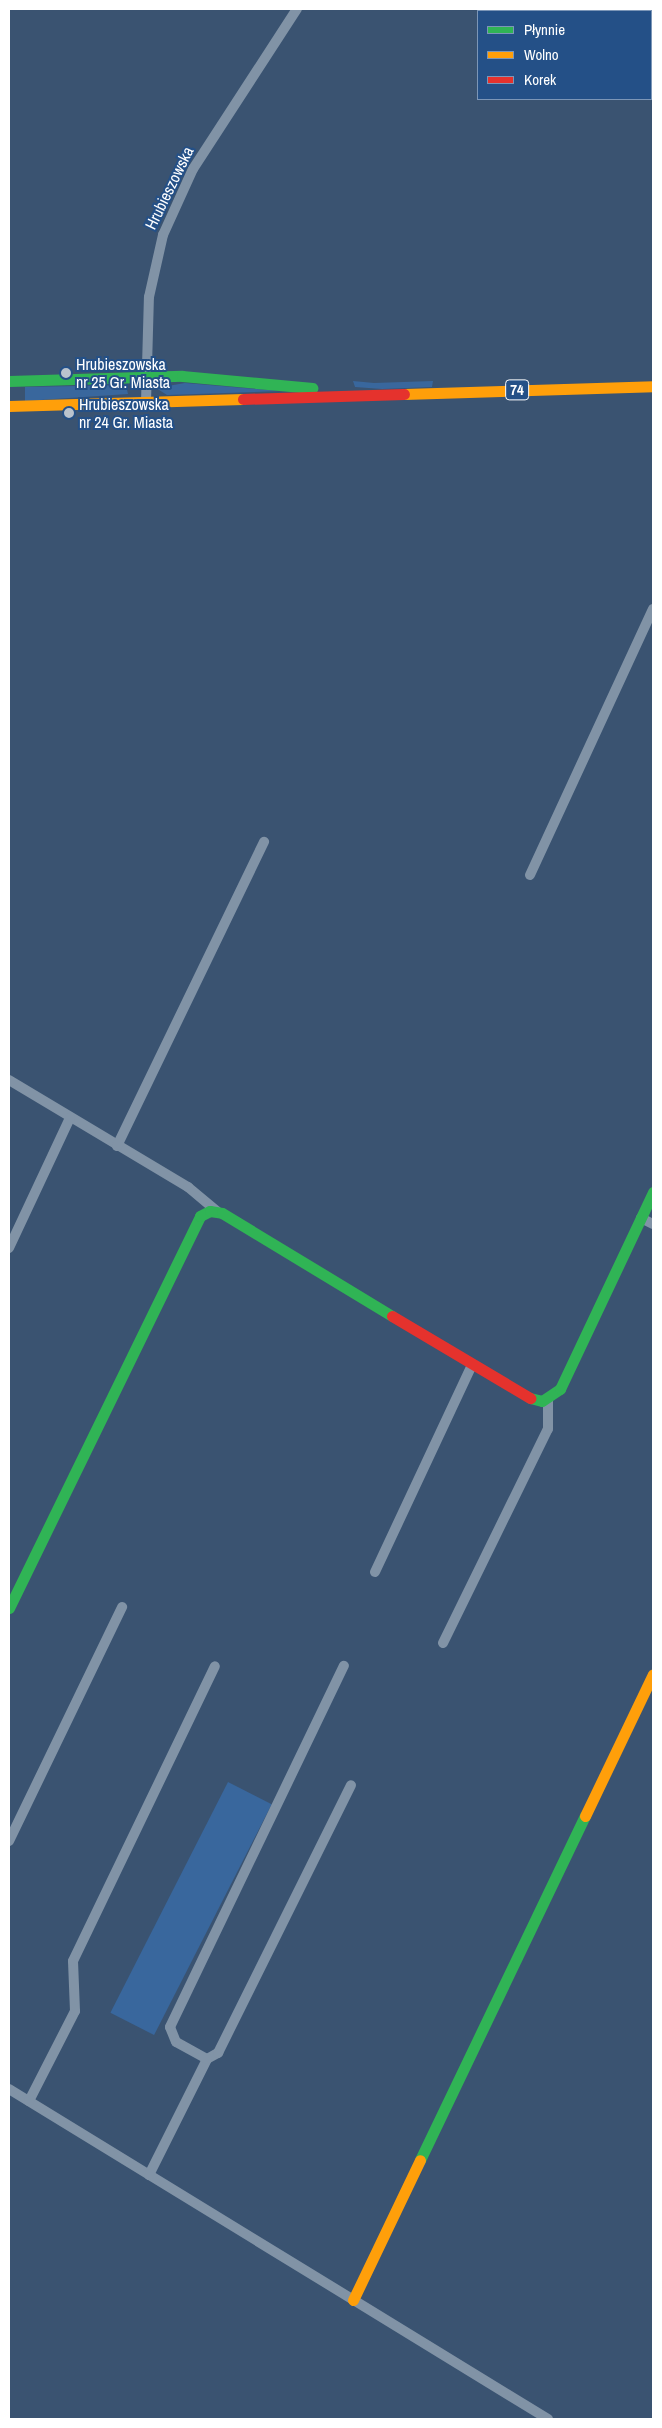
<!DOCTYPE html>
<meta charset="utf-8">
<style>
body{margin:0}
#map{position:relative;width:662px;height:2428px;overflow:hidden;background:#3a5371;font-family:"Archivo Narrow",sans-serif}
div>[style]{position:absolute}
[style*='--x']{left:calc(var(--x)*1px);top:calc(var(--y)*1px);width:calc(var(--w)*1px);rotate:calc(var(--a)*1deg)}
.green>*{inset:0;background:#39679d;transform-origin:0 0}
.street>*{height:10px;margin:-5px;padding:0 5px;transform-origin:5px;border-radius:5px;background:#8193a6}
.fast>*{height:11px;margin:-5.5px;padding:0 5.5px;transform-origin:5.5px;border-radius:5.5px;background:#30b455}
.slow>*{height:11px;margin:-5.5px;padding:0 5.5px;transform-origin:5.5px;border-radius:5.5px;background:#ff9f0a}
.jam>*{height:11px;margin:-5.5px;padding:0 5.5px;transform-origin:5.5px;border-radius:5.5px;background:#e5322d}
.dots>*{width:14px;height:14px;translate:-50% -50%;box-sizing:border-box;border:2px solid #245087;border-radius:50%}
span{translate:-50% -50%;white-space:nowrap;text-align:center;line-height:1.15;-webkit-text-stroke:4px #245087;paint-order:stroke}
.shield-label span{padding:1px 4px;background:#245087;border:1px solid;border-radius:4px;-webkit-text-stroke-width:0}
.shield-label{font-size:15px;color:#fff;font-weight:700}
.street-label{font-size:16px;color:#fff}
.poi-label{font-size:16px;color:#fff}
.left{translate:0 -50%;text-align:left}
.frame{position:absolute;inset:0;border:10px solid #fff;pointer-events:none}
.legend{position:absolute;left:477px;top:10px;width:175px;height:90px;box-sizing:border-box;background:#245087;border:1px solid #7c96b7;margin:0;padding:6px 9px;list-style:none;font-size:15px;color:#fff}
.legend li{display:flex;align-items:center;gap:10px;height:25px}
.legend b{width:25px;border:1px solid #7c96b7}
</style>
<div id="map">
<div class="green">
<i style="clip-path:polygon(353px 381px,374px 383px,433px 381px,432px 387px,382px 389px,355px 387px)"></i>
<i style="clip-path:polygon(185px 383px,281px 391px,167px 395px,156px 388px)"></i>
<i style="clip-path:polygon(126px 385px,128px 394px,25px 401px,25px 387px)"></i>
<i style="left:228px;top:1782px;width:49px;height:259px;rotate:27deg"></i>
</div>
<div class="street">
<i style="--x:146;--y:402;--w:105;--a:-88.4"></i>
<i style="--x:149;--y:297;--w:64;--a:-77.3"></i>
<i style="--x:163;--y:235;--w:72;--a:-65.6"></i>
<i style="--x:193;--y:169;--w:191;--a:-57"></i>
<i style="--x:530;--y:875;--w:293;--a:-65.2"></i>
<i style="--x:9;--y:1080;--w:209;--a:30.9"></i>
<i style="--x:188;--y:1187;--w:38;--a:40"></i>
<i style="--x:117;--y:1146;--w:338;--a:-64.2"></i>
<i style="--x:641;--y:1218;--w:13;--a:27"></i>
<i style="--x:9;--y:1248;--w:144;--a:-64.9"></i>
<i style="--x:375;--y:1572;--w:229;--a:-64.9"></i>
<i style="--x:443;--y:1643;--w:238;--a:-63.9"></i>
<i style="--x:548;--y:1429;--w:29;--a:-90"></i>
<i style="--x:9;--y:1841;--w:260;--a:-64.2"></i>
<i style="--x:207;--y:2059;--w:13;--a:-29"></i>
<i style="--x:218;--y:2053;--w:299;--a:-63.6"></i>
<i style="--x:9;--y:2089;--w:632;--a:31.48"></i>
<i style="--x:29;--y:2101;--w:101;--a:-62.9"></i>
<i style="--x:75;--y:2011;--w:50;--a:-92.3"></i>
<i style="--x:73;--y:1961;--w:327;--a:-64.3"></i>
<i style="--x:149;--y:2175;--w:130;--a:-63.4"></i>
<i style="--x:207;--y:2059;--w:35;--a:-151"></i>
<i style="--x:176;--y:2042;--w:16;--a:-112"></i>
<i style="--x:170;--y:2027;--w:401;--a:-64.3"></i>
</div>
<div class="fast">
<i style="--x:9;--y:381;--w:173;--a:-1.7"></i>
<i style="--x:182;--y:376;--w:131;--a:5.3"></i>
<i style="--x:530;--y:1398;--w:12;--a:14"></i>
<i style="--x:542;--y:1401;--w:22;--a:-34"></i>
<i style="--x:560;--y:1389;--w:218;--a:-64.7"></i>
<i style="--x:9;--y:1608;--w:436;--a:-64"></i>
<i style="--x:200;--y:1216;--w:11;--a:-27"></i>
<i style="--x:210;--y:1211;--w:12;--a:9"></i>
<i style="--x:222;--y:1213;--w:199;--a:31.2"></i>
<i style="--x:420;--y:2160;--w:382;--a:-64.4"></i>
</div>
<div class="slow">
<i style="--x:404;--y:394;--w:249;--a:-1.8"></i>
<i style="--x:9;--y:406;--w:234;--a:-1.7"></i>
<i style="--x:585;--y:1816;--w:157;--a:-64.4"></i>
<i style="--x:353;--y:2300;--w:155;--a:-64.4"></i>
</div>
<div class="jam">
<i style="--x:243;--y:399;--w:161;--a:-1.8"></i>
<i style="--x:392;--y:1316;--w:161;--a:30.7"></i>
</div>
<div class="dots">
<i style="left:66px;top:373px;background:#bac3cd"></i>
<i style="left:69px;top:413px;background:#bac3cd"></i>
</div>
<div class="shield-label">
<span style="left:517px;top:390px">74</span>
</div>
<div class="street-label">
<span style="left:169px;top:188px;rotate:-64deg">Hrubieszowska</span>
</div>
<div class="poi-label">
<span class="left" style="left:76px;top:373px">Hrubieszowska<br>nr 25 Gr. Miasta</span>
<span class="left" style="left:79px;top:413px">Hrubieszowska<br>nr 24 Gr. Miasta</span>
</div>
<div class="frame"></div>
<ul class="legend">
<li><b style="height:6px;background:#30b455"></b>Płynnie</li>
<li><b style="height:6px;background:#ff9f0a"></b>Wolno</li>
<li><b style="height:6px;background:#e5322d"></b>Korek</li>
</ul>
</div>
